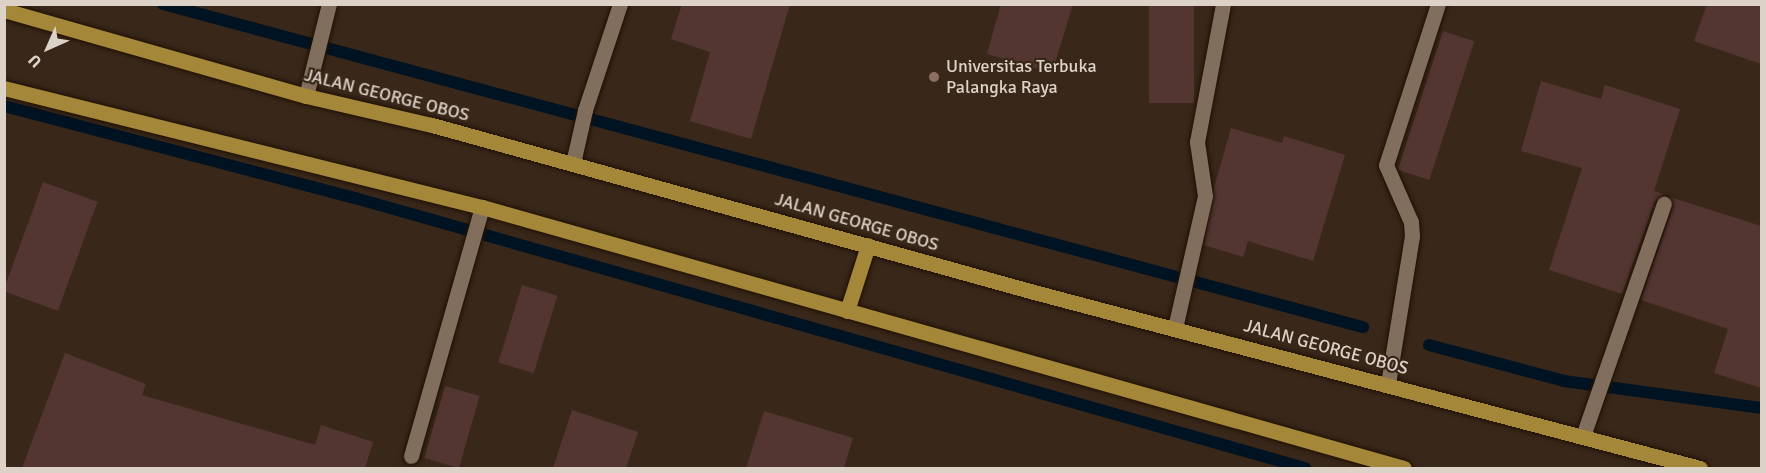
<!DOCTYPE html>
<style>
body{margin:0}
#map{position:relative;width:1766px;height:473px;overflow:hidden;background:#392819;font-family:Signika,sans-serif}
div>[style]{position:absolute}
[style*='--x']{left:calc(var(--x)*1px);top:calc(var(--y)*1px);width:calc(var(--w)*1px);rotate:calc(var(--a)*1deg)}
.stream>*{height:12px;margin:-6px;padding:0 6px;transform-origin:6px;border-radius:6px;background:#001322}
.building>*{inset:0;background:#533632;transform-origin:0 0}
.roads{filter:drop-shadow(0 0 2px #1f1003) drop-shadow(0 0 2px #1f1003)}
.service>*{height:15px;margin:-7.5px;padding:0 7.5px;transform-origin:7.5px;border-radius:7.5px;background:#826e5d}
.minor>*{height:15px;margin:-7.5px;padding:0 7.5px;transform-origin:7.5px;border-radius:7.5px;background:#826e5d}
.primary>*{height:15px;margin:-7.5px;padding:0 7.5px;transform-origin:7.5px;border-radius:7.5px;background:#a5873a}
.dots>*{width:16px;height:16px;translate:-50% -50%;box-sizing:border-box;border:3px solid #392819;border-radius:50%}
span{translate:-50% -50%;white-space:nowrap;text-align:center;line-height:1.15;-webkit-text-stroke:4.5px #392819;paint-order:stroke}
.poi-label{font-size:18px;color:#ddd2c8}
.left{translate:0 -50%;text-align:left}
.street-label{font-size:18px;color:#ddd2c8}
.frame{position:absolute;inset:0;border:6px solid #ddd2c8;pointer-events:none}
.north{position:absolute;left:18px;top:18px;width:60px;height:60px;-webkit-text-stroke:4px #392819;paint-order:stroke;rotate:225deg;font-size:16px;font-weight:700;line-height:24px;text-align:center;color:#ddd2c8}
.north::after{content:'';display:block;margin:auto;width:21px;height:27px;background:#ddd2c8;clip-path:polygon(50% 0,100% 100%,50% 72%,0 100%)}
</style>
<div id="map">
<div class="stream">
<i style="--x:163;--y:4;--w:1243;--a:15.07"></i>
<i style="--x:4;--y:106;--w:363;--a:14.7"></i>
<i style="--x:355;--y:198;--w:988;--a:15.87"></i>
<i style="--x:1429;--y:345;--w:140;--a:14.9"></i>
<i style="--x:1564;--y:381;--w:200;--a:7.8"></i>
</div>
<div class="building">
<i style="clip-path:polygon(682px 4px,790px 4px,751px 139px,690px 121px,710px 52px,671px 39px)"></i>
<i style="clip-path:polygon(1001px 4px,1073px 4px,1052px 73px,987px 54px)"></i>
<i style="left:1149px;top:4px;width:45px;height:99px"></i>
<i style="clip-path:polygon(1707px 4px,1761px 4px,1761px 64px,1694px 41px)"></i>
<i style="left:1443px;top:31px;width:33px;height:146px;rotate:18deg"></i>
<i style="clip-path:polygon(1541px 81px,1601px 99px,1605px 85px,1680px 109px,1654px 191px,1664px 194px,1655px 201px,1622px 294px,1549px 270px,1582px 168px,1521px 151px)"></i>
<i style="clip-path:polygon(1231px 128px,1282px 143px,1284px 136px,1345px 155px,1313px 261px,1248px 241px,1243px 257px,1204px 245px,1214px 188px)"></i>
<i style="left:43px;top:182px;width:58px;height:116px;rotate:20deg"></i>
<i style="clip-path:polygon(1670px 197px,1761px 226px,1761px 388px,1714px 373px,1728px 329px,1641px 300px,1673px 207px)"></i>
<i style="left:522px;top:285px;width:37px;height:81px;rotate:17deg"></i>
<i style="clip-path:polygon(65px 353px,146px 384px,142px 395px,315px 445px,321px 425px,373px 442px,365px 468px,22px 468px)"></i>
<i style="left:445px;top:386px;width:36px;height:75px;rotate:16deg"></i>
<i style="clip-path:polygon(572px 410px,638px 432px,626px 468px,553px 468px)"></i>
<i style="clip-path:polygon(764px 411px,853px 438px,844px 468px,746px 468px)"></i>
</div>
<div class="roads">
<div class="service">
<i style="--x:573;--y:163;--w:54;--a:-77.2"></i>
<i style="--x:585;--y:110;--w:112;--a:-71.7"></i>
</div>
<div class="minor">
<i style="--x:306;--y:96;--w:95;--a:-76"></i>
<i style="--x:1175;--y:328;--w:135;--a:-77.2"></i>
<i style="--x:1205;--y:196;--w:55;--a:-98.4"></i>
<i style="--x:1197;--y:142;--w:140;--a:-79.3"></i>
<i style="--x:1388;--y:384;--w:150;--a:-80.8"></i>
<i style="--x:1412;--y:236;--w:14;--a:-94"></i>
<i style="--x:1411;--y:222;--w:62;--a:-113.7"></i>
<i style="--x:1386;--y:165;--w:169;--a:-72.1"></i>
<i style="--x:1583;--y:436;--w:246;--a:-70.8"></i>
<i style="--x:411;--y:456;--w:259;--a:-74.1"></i>
</div>
<div class="primary">
<i style="--x:4;--y:10;--w:314;--a:15.9"></i>
<i style="--x:306;--y:96;--w:129;--a:13"></i>
<i style="--x:432;--y:125;--w:621;--a:15.51"></i>
<i style="--x:1030;--y:291;--w:693;--a:14.8"></i>
<i style="--x:4;--y:88;--w:493;--a:14"></i>
<i style="--x:482;--y:207;--w:958;--a:15.81"></i>
<i style="--x:847;--y:311;--w:69;--a:-72.3"></i>
</div>
</div>
<div class="dots">
<i style="left:934px;top:77px;background:#8d6e63"></i>
</div>
<div class="poi-label">
<span class="left" style="left:946px;top:77px">Universitas Terbuka<br>Palangka Raya</span>
</div>
<div class="street-label">
<span style="left:387px;top:95px;rotate:14deg">JALAN GEORGE OBOS</span>
<span style="left:857px;top:222px;rotate:16deg">JALAN GEORGE OBOS</span>
<span style="left:1326px;top:347px;rotate:15deg">JALAN GEORGE OBOS</span>
</div>
<div class="frame"></div>
<div class="north">U</div>
</div>
